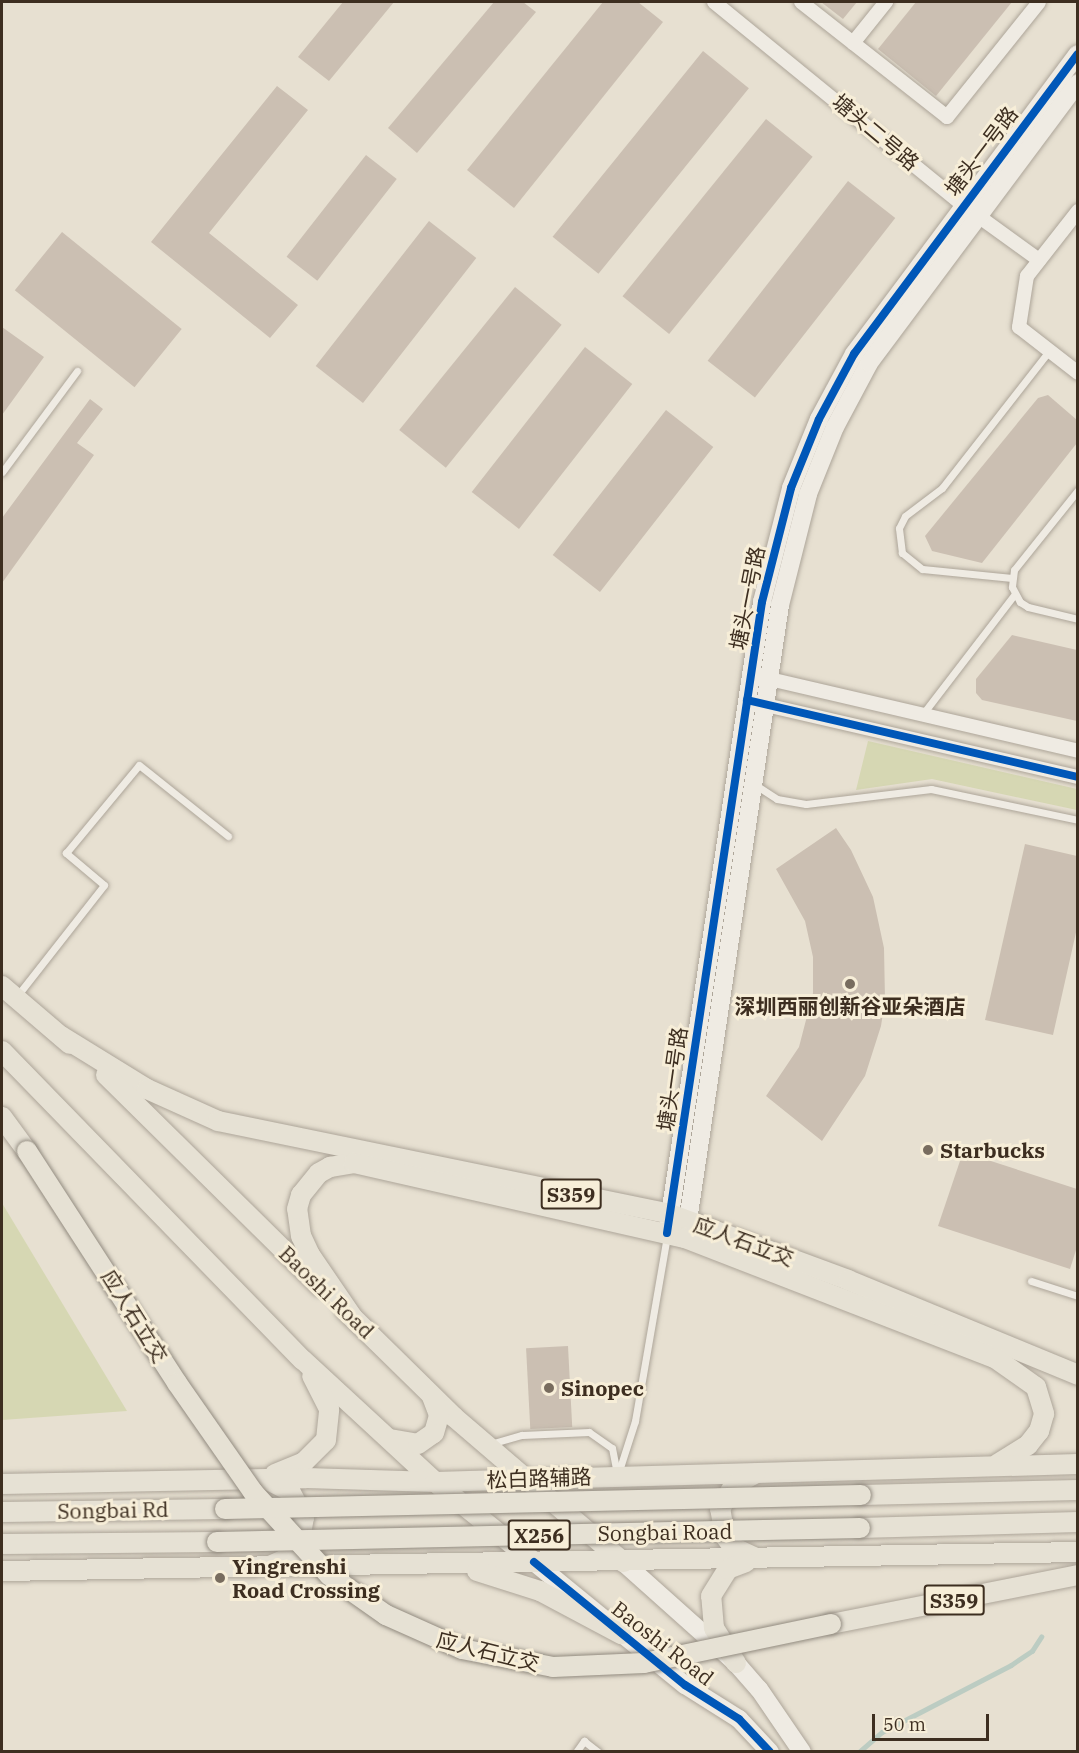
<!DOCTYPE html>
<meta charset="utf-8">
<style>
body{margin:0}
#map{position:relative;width:1079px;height:1753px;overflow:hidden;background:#e7e0d1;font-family:"IBM Plex Serif","Noto Sans SC",serif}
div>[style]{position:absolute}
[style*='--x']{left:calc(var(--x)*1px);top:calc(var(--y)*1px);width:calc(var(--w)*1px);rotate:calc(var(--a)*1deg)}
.green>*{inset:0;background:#d6d7b3}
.stream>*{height:4.5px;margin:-2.25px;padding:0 2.25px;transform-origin:2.25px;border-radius:2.25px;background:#bcccc2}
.building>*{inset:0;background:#cbbfb2;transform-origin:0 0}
.roads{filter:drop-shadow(0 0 2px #ada599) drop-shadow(0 0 2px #ada599)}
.lane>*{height:7px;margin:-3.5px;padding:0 3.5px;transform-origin:3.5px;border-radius:3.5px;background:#efebe3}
.street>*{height:14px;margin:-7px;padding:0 7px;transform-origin:7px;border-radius:7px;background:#efebe3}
.secondary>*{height:18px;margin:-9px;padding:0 9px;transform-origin:9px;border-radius:9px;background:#efebe3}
.primary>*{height:20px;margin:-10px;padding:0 10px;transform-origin:10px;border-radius:10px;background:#e6e1d4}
.bridges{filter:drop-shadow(0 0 2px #928b80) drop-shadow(0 0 2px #928b80)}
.primary-bridge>*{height:20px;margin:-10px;padding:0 10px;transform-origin:10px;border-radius:10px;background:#e6e1d4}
.cycleway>*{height:8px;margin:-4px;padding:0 4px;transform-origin:4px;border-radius:4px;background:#0057b8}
.dots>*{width:16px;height:16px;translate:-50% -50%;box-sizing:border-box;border:3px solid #f7eed8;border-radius:50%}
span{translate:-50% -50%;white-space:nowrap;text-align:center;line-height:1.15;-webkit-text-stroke:6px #f7eed8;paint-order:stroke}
.shield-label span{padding:2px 4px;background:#f7eed8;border:2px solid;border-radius:4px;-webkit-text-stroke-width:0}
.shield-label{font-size:20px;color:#3d2e20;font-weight:700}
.street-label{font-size:21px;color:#3d2e20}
.poi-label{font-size:21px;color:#3d2e20;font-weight:700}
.left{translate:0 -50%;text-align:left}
.frame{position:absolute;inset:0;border:3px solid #3d2e20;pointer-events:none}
.scale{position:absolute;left:872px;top:1714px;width:117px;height:27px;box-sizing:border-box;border:3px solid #3d2e20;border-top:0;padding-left:8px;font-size:18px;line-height:21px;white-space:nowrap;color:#3d2e20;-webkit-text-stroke:4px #f7eed8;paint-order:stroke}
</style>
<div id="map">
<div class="green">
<i style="clip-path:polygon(868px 741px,1077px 789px,1077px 810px,932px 779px,856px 790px)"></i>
<i style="clip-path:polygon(2px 1203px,127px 1411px,2px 1420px)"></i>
</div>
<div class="stream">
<i style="--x:859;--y:1752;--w:30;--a:-41"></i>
<i style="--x:882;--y:1732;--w:145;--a:-27.4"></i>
<i style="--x:1011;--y:1665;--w:25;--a:-34"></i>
<i style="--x:1032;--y:1651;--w:17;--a:-57"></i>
</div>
<div class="building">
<i style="clip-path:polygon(343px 2px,394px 2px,329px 81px,298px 57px)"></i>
<i style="clip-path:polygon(494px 2px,523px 2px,536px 12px,417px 153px,388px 128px)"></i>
<i style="clip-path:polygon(603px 2px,638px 2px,663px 22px,514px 208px,467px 170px)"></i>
<i style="clip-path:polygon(821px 2px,857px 2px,843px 19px)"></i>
<i style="clip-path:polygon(916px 2px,1012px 2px,936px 96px,878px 49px)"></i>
<i style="left:703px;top:51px;width:59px;height:239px;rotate:39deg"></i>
<i style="clip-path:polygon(277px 86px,308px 110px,209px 233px,298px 305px,270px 338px,151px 242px)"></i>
<i style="left:766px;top:119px;width:60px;height:228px;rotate:39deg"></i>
<i style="left:366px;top:155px;width:39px;height:129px;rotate:38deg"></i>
<i style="left:848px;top:181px;width:60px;height:228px;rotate:38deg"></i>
<i style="left:429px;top:221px;width:60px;height:184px;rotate:38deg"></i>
<i style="left:62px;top:232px;width:154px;height:75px;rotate:39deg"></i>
<i style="left:515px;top:287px;width:60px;height:184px;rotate:39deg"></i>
<i style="clip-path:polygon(2px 327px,44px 357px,2px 415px)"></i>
<i style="left:585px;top:347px;width:60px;height:184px;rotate:38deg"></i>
<i style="clip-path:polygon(1048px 395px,1077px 420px,1077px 443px,982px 563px,932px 551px,925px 536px,1038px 398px)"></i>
<i style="clip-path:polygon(90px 399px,103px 409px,77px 443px,94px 455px,2px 583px,2px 518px)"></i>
<i style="left:666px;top:410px;width:60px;height:184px;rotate:38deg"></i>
<i style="clip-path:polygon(1012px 635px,1077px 650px,1077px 721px,982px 700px,976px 693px,976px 679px)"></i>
<i style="clip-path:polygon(836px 828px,851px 850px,873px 897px,884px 948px,885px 1000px,881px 1026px,865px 1076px,822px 1141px,766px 1096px,799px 1047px,813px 993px,813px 957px,805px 921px,776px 869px)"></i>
<i style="clip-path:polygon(1025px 844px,1077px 856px,1077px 928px,1053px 1035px,985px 1020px)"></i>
<i style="clip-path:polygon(963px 1152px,1077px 1189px,1077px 1247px,1070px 1269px,938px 1226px)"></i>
<i style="left:568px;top:1346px;width:81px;height:42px;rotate:87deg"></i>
</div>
<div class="roads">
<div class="lane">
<i style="--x:2;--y:472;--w:126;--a:-53.4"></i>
<i style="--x:1078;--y:490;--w:102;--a:128.7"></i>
<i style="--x:1014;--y:570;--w:17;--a:97"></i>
<i style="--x:1012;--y:587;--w:17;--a:62"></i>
<i style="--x:1020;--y:602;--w:9;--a:32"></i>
<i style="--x:1028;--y:607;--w:51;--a:13.5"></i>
<i style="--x:1012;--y:578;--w:90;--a:-174.3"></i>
<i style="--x:922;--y:569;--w:26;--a:-141"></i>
<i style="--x:902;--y:553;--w:25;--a:-97"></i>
<i style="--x:899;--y:528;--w:13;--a:-63"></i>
<i style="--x:905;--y:516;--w:46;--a:-37.1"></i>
<i style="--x:942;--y:488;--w:174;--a:-52"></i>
<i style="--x:922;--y:715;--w:151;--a:-52.5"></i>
<i style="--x:754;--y:784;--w:27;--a:33"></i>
<i style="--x:777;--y:799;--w:29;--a:10"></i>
<i style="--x:806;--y:804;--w:126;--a:-6.8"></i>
<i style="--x:931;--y:789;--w:150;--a:11.9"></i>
<i style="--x:17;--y:996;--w:141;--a:-51.9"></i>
<i style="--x:104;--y:885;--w:50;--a:-139.9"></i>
<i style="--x:66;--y:853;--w:114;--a:-50.3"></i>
<i style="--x:139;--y:765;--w:114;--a:38.6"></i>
<i style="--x:1031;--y:1281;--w:49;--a:17.7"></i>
<i style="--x:490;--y:1444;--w:33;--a:-16"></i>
<i style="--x:522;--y:1435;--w:67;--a:-2.6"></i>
<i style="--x:589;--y:1432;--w:28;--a:35"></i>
<i style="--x:612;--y:1448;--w:25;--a:79"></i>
<i style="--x:618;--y:1474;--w:56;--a:-72.2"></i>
<i style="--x:635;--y:1421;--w:189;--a:-80.2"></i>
<i style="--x:576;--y:1752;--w:14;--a:-54"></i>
<i style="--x:584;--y:1741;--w:18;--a:38"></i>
</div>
<div class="street">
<i style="--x:714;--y:2;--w:321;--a:39.2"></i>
<i style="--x:963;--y:205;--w:94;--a:35.9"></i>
<i style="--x:801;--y:2;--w:186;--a:38.2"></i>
<i style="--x:947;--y:117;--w:147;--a:-51.3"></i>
<i style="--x:853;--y:43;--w:53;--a:-51.2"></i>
<i style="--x:1078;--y:211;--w:83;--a:128.1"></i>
<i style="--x:1027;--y:276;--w:52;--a:98.9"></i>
<i style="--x:1019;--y:327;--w:75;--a:37.9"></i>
<i style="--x:761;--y:677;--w:326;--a:13.1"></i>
<i style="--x:757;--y:703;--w:329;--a:13"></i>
</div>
<div class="secondary">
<i style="--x:668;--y:1228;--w:633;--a:-81.46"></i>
<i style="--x:762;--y:602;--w:118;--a:-75.7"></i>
<i style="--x:791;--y:488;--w:74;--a:-67.9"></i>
<i style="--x:819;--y:419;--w:74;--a:-61.7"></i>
<i style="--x:854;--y:354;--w:374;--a:-53.3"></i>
<i style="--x:686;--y:1234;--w:636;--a:-81.5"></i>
<i style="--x:780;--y:605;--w:114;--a:-75.8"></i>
<i style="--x:808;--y:494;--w:72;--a:-68.1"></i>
<i style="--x:835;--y:427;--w:72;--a:-62"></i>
<i style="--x:869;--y:363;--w:349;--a:-53.3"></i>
<i style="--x:534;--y:1562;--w:195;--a:39.2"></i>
<i style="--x:685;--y:1685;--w:64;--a:32.2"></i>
<i style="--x:739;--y:1719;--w:45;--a:46.8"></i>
<i style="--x:623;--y:1562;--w:152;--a:41.8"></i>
<i style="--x:736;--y:1663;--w:35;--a:49"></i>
<i style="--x:759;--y:1689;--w:76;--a:55.7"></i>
</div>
<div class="primary">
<i style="--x:2;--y:986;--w:89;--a:40.5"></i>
<i style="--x:61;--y:1036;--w:101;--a:31.6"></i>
<i style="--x:147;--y:1089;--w:78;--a:24.3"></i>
<i style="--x:218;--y:1121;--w:461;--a:11.6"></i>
<i style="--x:670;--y:1214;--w:190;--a:20.3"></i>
<i style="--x:848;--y:1280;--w:249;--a:22.4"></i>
<i style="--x:2;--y:1051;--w:431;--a:45.8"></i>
<i style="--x:303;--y:1360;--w:180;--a:42.7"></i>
<i style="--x:435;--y:1482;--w:127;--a:38.9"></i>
<i style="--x:106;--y:1075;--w:301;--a:44.6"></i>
<i style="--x:2;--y:1117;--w:42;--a:53.7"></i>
<i style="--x:345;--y:1310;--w:153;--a:44.5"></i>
<i style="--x:454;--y:1417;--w:223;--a:40.6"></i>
<i style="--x:353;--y:1318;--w:76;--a:-124.3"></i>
<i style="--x:310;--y:1255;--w:21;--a:-115"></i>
<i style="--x:301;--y:1236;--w:27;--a:-98"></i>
<i style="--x:297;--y:1209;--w:15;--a:-74"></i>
<i style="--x:301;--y:1195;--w:28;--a:-51"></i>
<i style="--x:319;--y:1173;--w:13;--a:-29"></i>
<i style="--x:330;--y:1167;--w:24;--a:-9"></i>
<i style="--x:354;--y:1163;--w:339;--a:12.8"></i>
<i style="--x:685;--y:1238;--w:332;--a:21.2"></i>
<i style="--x:995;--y:1358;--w:50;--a:35.3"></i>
<i style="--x:1036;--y:1387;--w:28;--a:73"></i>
<i style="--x:1044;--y:1414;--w:18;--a:106"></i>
<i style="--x:1039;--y:1431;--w:18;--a:128"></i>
<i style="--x:1028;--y:1445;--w:36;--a:148"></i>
<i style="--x:390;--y:1439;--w:28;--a:10"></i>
<i style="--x:418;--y:1444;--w:19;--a:-35"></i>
<i style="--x:434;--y:1433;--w:19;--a:-74"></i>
<i style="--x:439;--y:1415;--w:19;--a:-111"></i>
<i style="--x:275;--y:1474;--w:31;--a:-22"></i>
<i style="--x:304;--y:1462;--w:31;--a:-45"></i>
<i style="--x:326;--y:1440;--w:31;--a:-84"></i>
<i style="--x:329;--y:1409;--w:37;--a:-117"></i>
<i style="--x:268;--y:1480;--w:25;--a:27"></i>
<i style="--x:290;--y:1491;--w:30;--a:62"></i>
<i style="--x:304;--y:1517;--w:28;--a:100"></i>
<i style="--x:299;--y:1545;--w:15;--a:127"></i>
<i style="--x:290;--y:1557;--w:22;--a:156"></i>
<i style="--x:2;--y:1484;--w:304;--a:-1.1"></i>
<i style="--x:306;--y:1478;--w:129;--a:1.8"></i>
<i style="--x:435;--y:1482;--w:643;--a:-1.6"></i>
<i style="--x:861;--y:1495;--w:217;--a:-1.3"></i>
<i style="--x:2;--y:1512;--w:223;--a:-0.8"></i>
<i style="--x:860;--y:1528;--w:218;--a:-1.6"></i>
<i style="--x:2;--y:1544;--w:215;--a:-0.5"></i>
<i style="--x:754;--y:1557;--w:23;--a:-155"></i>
<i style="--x:733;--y:1547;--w:14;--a:-126"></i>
<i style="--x:725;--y:1536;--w:27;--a:-100"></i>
<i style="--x:720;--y:1509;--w:28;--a:-60"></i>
<i style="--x:734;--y:1485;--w:24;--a:-28"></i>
<i style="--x:2;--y:1571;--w:1076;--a:-1.01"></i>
<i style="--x:477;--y:1571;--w:66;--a:17.6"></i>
<i style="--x:540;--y:1591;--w:92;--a:28"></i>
<i style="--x:831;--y:1624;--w:252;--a:-11.2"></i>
<i style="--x:736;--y:1663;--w:41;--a:-122.2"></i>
<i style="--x:714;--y:1628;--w:32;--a:-95"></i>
<i style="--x:711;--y:1596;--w:32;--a:-58"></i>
<i style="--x:728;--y:1569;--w:19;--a:-21"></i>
</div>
</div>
<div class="bridges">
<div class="primary-bridge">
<i style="--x:27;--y:1151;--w:276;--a:57.1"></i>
<i style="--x:177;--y:1383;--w:133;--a:55.1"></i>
<i style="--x:253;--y:1492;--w:113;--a:47.5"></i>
<i style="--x:329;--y:1575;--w:70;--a:35.1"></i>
<i style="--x:386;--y:1615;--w:83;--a:24.1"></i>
<i style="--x:462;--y:1649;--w:93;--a:11.2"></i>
<i style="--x:553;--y:1667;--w:91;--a:-2.5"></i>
<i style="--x:644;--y:1663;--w:191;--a:-11.8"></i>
<i style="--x:225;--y:1509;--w:636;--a:-1.26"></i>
<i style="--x:217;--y:1542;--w:643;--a:-1.25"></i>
</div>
</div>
<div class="cycleway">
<i style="--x:747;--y:700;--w:340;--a:13.1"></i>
<i style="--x:667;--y:1233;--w:638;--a:-81.44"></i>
<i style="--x:762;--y:602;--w:118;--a:-75.7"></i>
<i style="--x:791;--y:488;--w:74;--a:-67.9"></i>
<i style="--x:819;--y:419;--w:74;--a:-61.7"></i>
<i style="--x:854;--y:354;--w:374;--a:-53.3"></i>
<i style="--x:534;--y:1562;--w:195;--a:39.2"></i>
<i style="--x:685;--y:1685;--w:64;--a:32.2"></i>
<i style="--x:739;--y:1719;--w:45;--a:46.8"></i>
</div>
<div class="dots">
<i style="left:850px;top:984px;background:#786c5e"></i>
<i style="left:928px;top:1150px;background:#786c5e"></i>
<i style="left:549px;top:1388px;background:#786c5e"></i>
<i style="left:220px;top:1578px;background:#786c5e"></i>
</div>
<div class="shield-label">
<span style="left:571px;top:1194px">S359</span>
<span style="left:539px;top:1535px">X256</span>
<span style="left:954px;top:1600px">S359</span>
</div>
<div class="street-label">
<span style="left:876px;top:132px;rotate:40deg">塘头二号路</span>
<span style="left:981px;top:151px;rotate:-53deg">塘头一号路</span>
<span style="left:747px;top:598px;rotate:-79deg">塘头一号路</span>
<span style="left:672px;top:1079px;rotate:-82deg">塘头一号路</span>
<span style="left:744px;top:1241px;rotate:20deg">应人石立交</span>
<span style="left:327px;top:1292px;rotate:44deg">Baoshi Road</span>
<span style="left:135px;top:1316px;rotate:58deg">应人石立交</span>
<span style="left:539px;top:1478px;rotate:-2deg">松白路辅路</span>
<span style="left:113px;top:1510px;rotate:-1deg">Songbai Rd</span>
<span style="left:665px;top:1532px;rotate:-1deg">Songbai Road</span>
<span style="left:663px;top:1643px;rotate:38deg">Baoshi Road</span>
<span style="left:488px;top:1651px;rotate:14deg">应人石立交</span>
</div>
<div class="poi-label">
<span style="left:850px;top:1006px">深圳西丽创新谷亚朵酒店</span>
<span class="left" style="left:940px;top:1150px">Starbucks</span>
<span class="left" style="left:561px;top:1388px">Sinopec</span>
<span class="left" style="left:232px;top:1578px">Yingrenshi<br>Road Crossing</span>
</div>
<div class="frame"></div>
<div class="scale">50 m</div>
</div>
